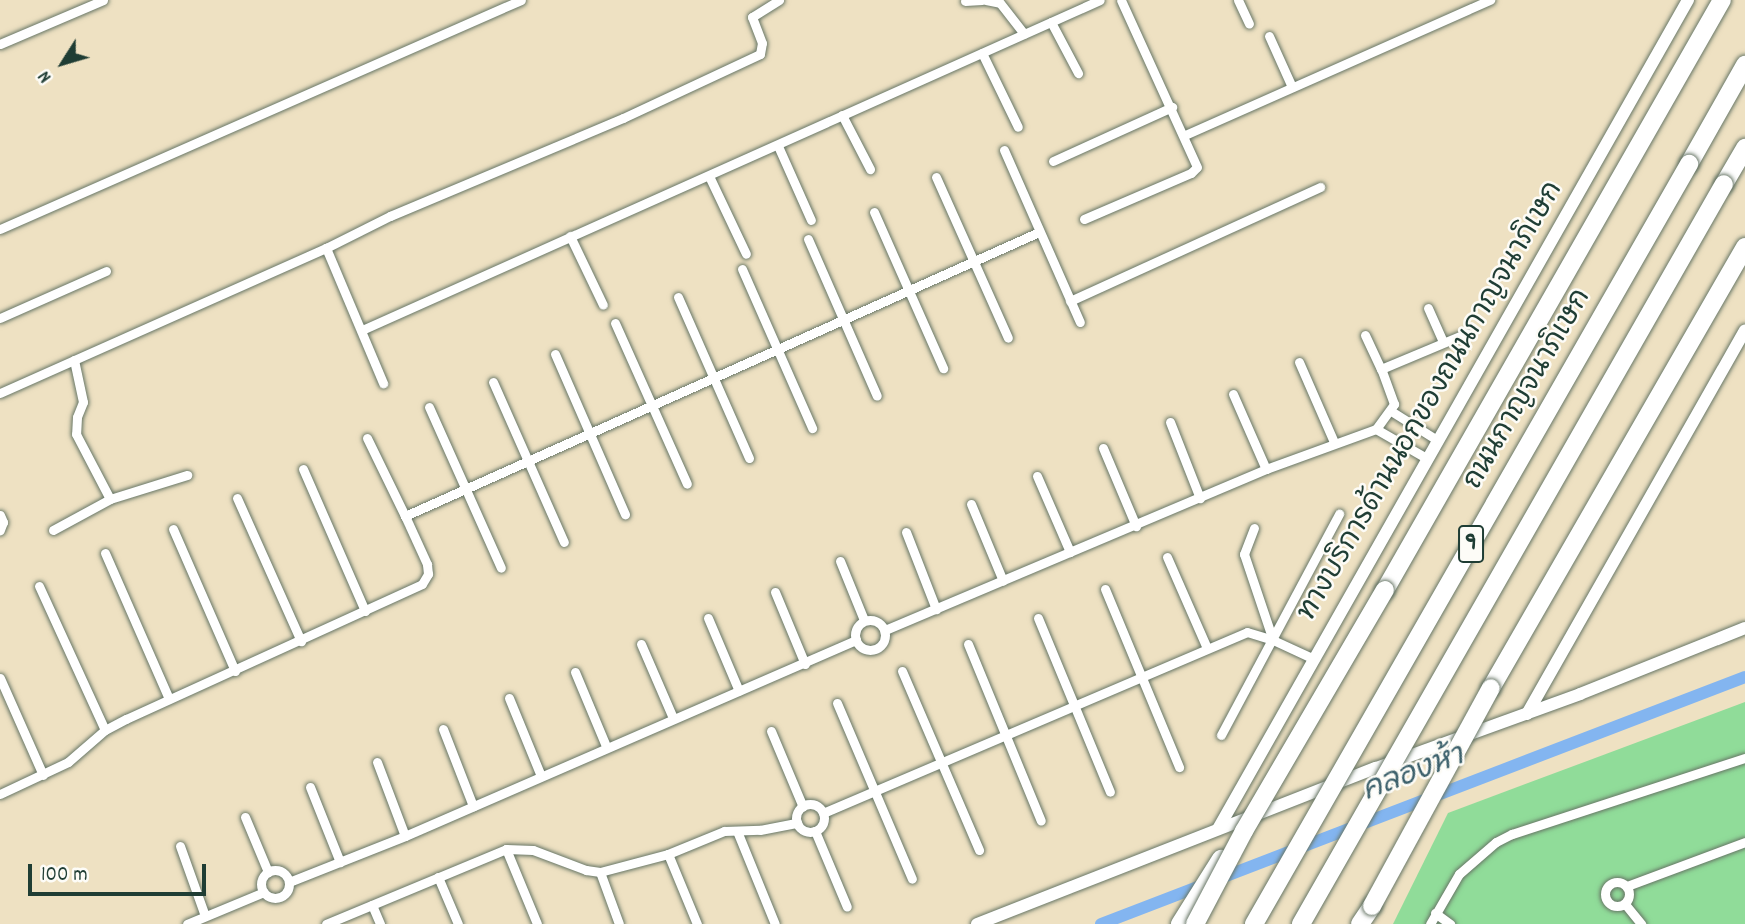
<!DOCTYPE html>
<meta charset="utf-8">
<style>
body{margin:0}
#map{position:relative;width:1745px;height:924px;overflow:hidden;background:#eee1c2;font-family:Dekko,"Playpen Sans Thai",sans-serif}
div>[style]{position:absolute}
[style*='--x']{left:calc(var(--x)*1px);top:calc(var(--y)*1px);width:calc(var(--w)*1px);rotate:calc(var(--a)*1deg)}
.green>*{inset:0;background:#90dc99}
.canal>*{height:12px;margin:-6px;padding:0 6px;transform-origin:6px;border-radius:6px;background:#83b5f0}
.roads{filter:drop-shadow(0 0 2px #677666) drop-shadow(0 0 2px #677666)}
.minor>*{height:9px;margin:-4.5px;padding:0 4.5px;transform-origin:4.5px;border-radius:4.5px;background:#fff}
.minor>.ring{margin:-4.5px;padding:0;box-sizing:content-box;background:none;border:9px solid #fff;border-radius:50%}
.tertiary>*{height:12px;margin:-6px;padding:0 6px;transform-origin:6px;border-radius:6px;background:#fff}
.secondary>*{height:12px;margin:-6px;padding:0 6px;transform-origin:6px;border-radius:6px;background:#fff}
.motorway>*{height:18px;margin:-9px;padding:0 9px;transform-origin:9px;border-radius:9px;background:#fff}
.bridges{filter:drop-shadow(0 0 2px #677666) drop-shadow(0 0 2px #677666)}
.motorway-bridge>*{height:18px;margin:-9px;padding:0 9px;transform-origin:9px;border-radius:9px;background:#fff}
span{translate:-50% -50%;white-space:nowrap;text-align:center;line-height:1.15;-webkit-text-stroke:5px #fdfcf7;paint-order:stroke}
.shield-label span{padding:2px 5px;background:#fdfcf7;border:2px solid;border-radius:5px;-webkit-text-stroke-width:0}
.shield-label{font-size:26px;color:#1f3d34;font-weight:700}
.street-label{font-size:28px;color:#1f3d34}
.water-label{font-size:30px;color:#3d616c;font-style:italic}
.north{position:absolute;left:28px;top:28px;width:70px;height:70px;-webkit-text-stroke:5px #fdfcf7;paint-order:stroke;rotate:233deg;font-size:19px;font-weight:700;line-height:28px;text-align:center;color:#1f3d34}
.north::after{content:'';display:block;margin:auto;width:24px;height:32px;background:#1f3d34;clip-path:polygon(50% 0,100% 100%,50% 72%,0 100%)}
.scale{position:absolute;left:28px;top:864px;width:178px;height:32px;box-sizing:border-box;border:4px solid #1f3d34;border-top:0;padding-left:9px;font-size:21px;line-height:24px;white-space:nowrap;color:#1f3d34;-webkit-text-stroke:5px #fdfcf7;paint-order:stroke}
</style>
<div id="map">
<div class="green">
<i style="clip-path:polygon(1745px 702px,1745px 924px,1393px 924px,1448px 813px)"></i>
</div>
<div class="canal">
<i style="--x:1101;--y:924;--w:690;--a:-20.98"></i>
</div>
<div class="roads">
<div class="minor">
<i style="--x:986;--y:0;--w:14;--a:12"></i>
<i style="--x:1000;--y:3;--w:39;--a:52"></i>
<i style="--x:1238;--y:0;--w:26;--a:65"></i>
<i style="--x:965;--y:1;--w:17;--a:-3"></i>
<i style="--x:1051;--y:22;--w:58;--a:62.1"></i>
<i style="--x:1269;--y:36;--w:56;--a:65.7"></i>
<i style="--x:0;--y:44;--w:112;--a:-23.1"></i>
<i style="--x:982;--y:53;--w:82;--a:64.1"></i>
<i style="--x:842;--y:115;--w:61;--a:62.6"></i>
<i style="--x:1185;--y:135;--w:334;--a:-23.9"></i>
<i style="--x:778;--y:146;--w:81;--a:66"></i>
<i style="--x:1004;--y:150;--w:188;--a:66.2"></i>
<i style="--x:1053;--y:161;--w:131;--a:-24.4"></i>
<i style="--x:709;--y:176;--w:86;--a:64.6"></i>
<i style="--x:936;--y:177;--w:176;--a:65.9"></i>
<i style="--x:874;--y:212;--w:171;--a:66.1"></i>
<i style="--x:1084;--y:219;--w:116;--a:-23.3"></i>
<i style="--x:1191;--y:173;--w:8;--a:-45"></i>
<i style="--x:1197;--y:167;--w:183;--a:-114.5"></i>
<i style="--x:0;--y:229;--w:569;--a:-23.73"></i>
<i style="--x:570;--y:236;--w:76;--a:64.4"></i>
<i style="--x:808;--y:239;--w:171;--a:66.3"></i>
<i style="--x:326;--y:248;--w:147;--a:67.1"></i>
<i style="--x:742;--y:269;--w:174;--a:66.2"></i>
<i style="--x:678;--y:297;--w:176;--a:66.2"></i>
<i style="--x:1070;--y:301;--w:275;--a:-24.5"></i>
<i style="--x:1428;--y:308;--w:37;--a:66"></i>
<i style="--x:0;--y:318;--w:116;--a:-23.9"></i>
<i style="--x:615;--y:323;--w:176;--a:65.9"></i>
<i style="--x:362;--y:330;--w:808;--a:-24.09"></i>
<i style="--x:1365;--y:335;--w:38;--a:65"></i>
<i style="--x:555;--y:354;--w:175;--a:66.4"></i>
<i style="--x:74;--y:360;--w:43;--a:77.9"></i>
<i style="--x:83;--y:402;--w:16;--a:112"></i>
<i style="--x:77;--y:417;--w:17;--a:93"></i>
<i style="--x:76;--y:434;--w:73;--a:62.4"></i>
<i style="--x:1299;--y:362;--w:87;--a:66.4"></i>
<i style="--x:493;--y:382;--w:175;--a:66.1"></i>
<i style="--x:0;--y:393;--w:357;--a:-24"></i>
<i style="--x:326;--y:248;--w:72;--a:-26.6"></i>
<i style="--x:390;--y:216;--w:253;--a:-22.8"></i>
<i style="--x:623;--y:118;--w:151;--a:-25"></i>
<i style="--x:760;--y:54;--w:11;--a:-80"></i>
<i style="--x:762;--y:43;--w:28;--a:-111"></i>
<i style="--x:752;--y:17;--w:32;--a:-32"></i>
<i style="--x:1233;--y:394;--w:82;--a:66.3"></i>
<i style="--x:429;--y:407;--w:176;--a:65.9"></i>
<i style="--x:1391;--y:411;--w:54;--a:32.2"></i>
<i style="--x:1170;--y:422;--w:82;--a:68.5"></i>
<i style="--x:1376;--y:429;--w:60;--a:30"></i>
<i style="--x:367;--y:438;--w:87;--a:64"></i>
<i style="--x:1103;--y:448;--w:85;--a:67.1"></i>
<i style="--x:303;--y:469;--w:155;--a:66.4"></i>
<i style="--x:1037;--y:476;--w:83;--a:66.5"></i>
<i style="--x:237;--y:498;--w:157;--a:65.9"></i>
<i style="--x:971;--y:504;--w:83;--a:67.4"></i>
<i style="--x:0;--y:515;--w:8;--a:67"></i>
<i style="--x:3;--y:522;--w:9;--a:111"></i>
<i style="--x:1254;--y:528;--w:28;--a:111"></i>
<i style="--x:1244;--y:554;--w:91;--a:71.4"></i>
<i style="--x:173;--y:529;--w:155;--a:66.4"></i>
<i style="--x:53;--y:530;--w:65;--a:-28.5"></i>
<i style="--x:110;--y:499;--w:81;--a:-17.3"></i>
<i style="--x:906;--y:532;--w:83;--a:68.7"></i>
<i style="--x:105;--y:553;--w:159;--a:66.3"></i>
<i style="--x:1167;--y:557;--w:99;--a:66.3"></i>
<i style="--x:840;--y:561;--w:64;--a:67.9"></i>
<i style="--x:39;--y:586;--w:158;--a:65.4"></i>
<i style="--x:1105;--y:589;--w:193;--a:67.4"></i>
<i style="--x:775;--y:592;--w:78;--a:67.4"></i>
<i style="--x:708;--y:618;--w:79;--a:67"></i>
<i style="--x:1038;--y:618;--w:188;--a:67.5"></i>
<i class="ring" style="left:855px;top:620px;width:21px;height:21px"></i>
<i style="--x:885;--y:630;--w:414;--a:-22.9"></i>
<i style="--x:1266;--y:469;--w:117;--a:-20"></i>
<i style="--x:1376;--y:429;--w:31;--a:-54"></i>
<i style="--x:1394;--y:404;--w:37;--a:-110"></i>
<i style="--x:1381;--y:369;--w:93;--a:-22.7"></i>
<i style="--x:641;--y:644;--w:81;--a:66.6"></i>
<i style="--x:968;--y:644;--w:191;--a:67.6"></i>
<i style="--x:902;--y:671;--w:195;--a:66.7"></i>
<i style="--x:575;--y:672;--w:80;--a:67.3"></i>
<i style="--x:0;--y:678;--w:106;--a:66.1"></i>
<i style="--x:509;--y:698;--w:84;--a:67.7"></i>
<i style="--x:837;--y:703;--w:191;--a:66.9"></i>
<i style="--x:443;--y:729;--w:83;--a:68.7"></i>
<i style="--x:771;--y:731;--w:82;--a:67.2"></i>
<i style="--x:1221;--y:735;--w:251;--a:-61.9"></i>
<i style="--x:377;--y:762;--w:79;--a:69.3"></i>
<i style="--x:310;--y:787;--w:81;--a:68.2"></i>
<i style="--x:0;--y:794;--w:75;--a:-25.2"></i>
<i style="--x:68;--y:762;--w:49;--a:-40.9"></i>
<i style="--x:105;--y:730;--w:24;--a:-28"></i>
<i style="--x:126;--y:719;--w:325;--a:-24.5"></i>
<i style="--x:422;--y:584;--w:12;--a:-59"></i>
<i style="--x:428;--y:574;--w:10;--a:-96"></i>
<i style="--x:427;--y:564;--w:53;--a:-114.6"></i>
<i style="--x:405;--y:516;--w:695;--a:-24.13"></i>
<i class="ring" style="left:796px;top:804px;width:19px;height:19px"></i>
<i style="--x:823;--y:813;--w:461;--a:-23.1"></i>
<i style="--x:1247;--y:632;--w:27;--a:17"></i>
<i style="--x:1273;--y:640;--w:45;--a:24.9"></i>
<i style="--x:245;--y:817;--w:60;--a:67.3"></i>
<i style="--x:737;--y:831;--w:100;--a:67.8"></i>
<i style="--x:815;--y:831;--w:82;--a:67.2"></i>
<i style="--x:180;--y:846;--w:74;--a:70.3"></i>
<i style="--x:506;--y:849;--w:81;--a:67.5"></i>
<i style="--x:668;--y:854;--w:76;--a:67.5"></i>
<i class="ring" style="left:261px;top:870px;width:19px;height:19px"></i>
<i style="--x:600;--y:872;--w:55;--a:69.9"></i>
<i style="--x:438;--y:877;--w:51;--a:66.9"></i>
<i class="ring" style="left:1605px;top:882px;width:15px;height:15px"></i>
<i style="--x:289;--y:882;--w:125;--a:-21.6"></i>
<i style="--x:405;--y:836;--w:492;--a:-23.5"></i>
<i style="--x:1627;--y:886;--w:126;--a:-20.4"></i>
<i style="--x:1625;--y:904;--w:26;--a:51"></i>
<i style="--x:372;--y:905;--w:21;--a:67"></i>
<i style="--x:1435;--y:913;--w:19;--a:36"></i>
<i style="--x:187;--y:924;--w:83;--a:-22.6"></i>
<i style="--x:326;--y:924;--w:195;--a:-22.6"></i>
<i style="--x:506;--y:849;--w:27;--a:2"></i>
<i style="--x:533;--y:850;--w:57;--a:20.7"></i>
<i style="--x:586;--y:870;--w:14;--a:8"></i>
<i style="--x:600;--y:872;--w:70;--a:-14.8"></i>
<i style="--x:668;--y:854;--w:61;--a:-22.3"></i>
<i style="--x:724;--y:831;--w:36;--a:-2"></i>
<i style="--x:760;--y:830;--w:38;--a:-11"></i>
<i style="--x:1430;--y:924;--w:58;--a:-59.9"></i>
<i style="--x:1459;--y:874;--w:49;--a:-40.9"></i>
<i style="--x:1496;--y:842;--w:18;--a:-27"></i>
<i style="--x:1512;--y:834;--w:245;--a:-18.1"></i>
</div>
<div class="tertiary">
<i style="--x:977;--y:924;--w:428;--a:-21.4"></i>
<i style="--x:1376;--y:768;--w:217;--a:-19.9"></i>
<i style="--x:1580;--y:694;--w:178;--a:-21.8"></i>
</div>
<div class="secondary">
<i style="--x:1527;--y:714;--w:441;--a:-60.4"></i>
<i style="--x:1218;--y:829;--w:953;--a:-60.45"></i>
</div>
<div class="motorway">
<i style="--x:1689;--y:164;--w:114;--a:-60.5"></i>
<i style="--x:1724;--y:184;--w:42;--a:-59.7"></i>
<i style="--x:1385;--y:590;--w:679;--a:-60.27"></i>
<i style="--x:1491;--y:688;--w:509;--a:-60.06"></i>
<i style="--x:1180;--y:924;--w:77;--a:-57.8"></i>
<i style="--x:1360;--y:924;--w:22;--a:-56"></i>
</div>
</div>
<div class="bridges">
<div class="motorway-bridge">
<i style="--x:1372;--y:906;--w:248;--a:-61.4"></i>
<i style="--x:1195;--y:924;--w:105;--a:-62.2"></i>
<i style="--x:1244;--y:831;--w:279;--a:-59.7"></i>
<i style="--x:1254;--y:924;--w:876;--a:-60.21"></i>
<i style="--x:1301;--y:924;--w:852;--a:-60.25"></i>
</div>
</div>
<div class="shield-label">
<span style="left:1471px;top:544px">9</span>
</div>
<div class="street-label">
<span style="left:1529px;top:390px;rotate:-60deg">ถนนกาญจนาภิเษก</span>
<span style="left:1432px;top:402px;rotate:-60deg">ทางบริการด้านนอกของถนนกาญจนาภิเษก</span>
</div>
<div class="water-label">
<span style="left:1414px;top:776px;rotate:-21deg">คลองห้า</span>
</div>
<div class="north">N</div>
<div class="scale">100 m</div>
</div>
